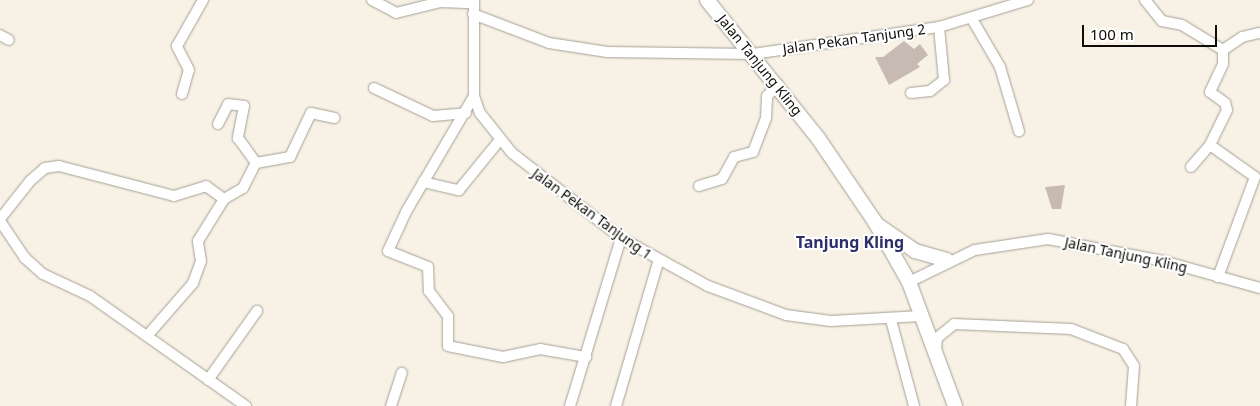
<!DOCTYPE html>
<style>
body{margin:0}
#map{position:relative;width:1260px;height:406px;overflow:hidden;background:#f8f2e6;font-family:"Noto Sans",sans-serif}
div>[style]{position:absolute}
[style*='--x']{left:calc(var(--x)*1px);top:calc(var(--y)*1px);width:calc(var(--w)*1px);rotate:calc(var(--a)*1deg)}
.building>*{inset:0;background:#c7bab3}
.roads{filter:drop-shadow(0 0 1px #a59f94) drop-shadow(0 0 1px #a59f94)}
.minor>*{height:10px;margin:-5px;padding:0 5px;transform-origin:5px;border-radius:5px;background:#fff}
.highway>*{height:14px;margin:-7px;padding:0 7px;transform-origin:7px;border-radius:7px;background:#fff}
span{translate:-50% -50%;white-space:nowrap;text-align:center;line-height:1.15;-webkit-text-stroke:4px #fff;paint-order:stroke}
.street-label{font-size:14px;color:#0e0c08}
.quarter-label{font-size:16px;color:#2c306a;font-weight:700}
.scale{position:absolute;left:1082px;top:25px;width:135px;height:22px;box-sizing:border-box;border:2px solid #0e0c08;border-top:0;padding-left:6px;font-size:15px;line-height:18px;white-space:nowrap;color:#0e0c08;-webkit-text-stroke:4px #fff;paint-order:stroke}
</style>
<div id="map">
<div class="building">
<i style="clip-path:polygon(904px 41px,914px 49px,920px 44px,928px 55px,917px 64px,920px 67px,889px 85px,875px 57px,883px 57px)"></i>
<i style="clip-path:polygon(1065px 185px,1061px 209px,1052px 209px,1045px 187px)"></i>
</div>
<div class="roads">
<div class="minor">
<i style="--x:372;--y:0;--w:27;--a:28"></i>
<i style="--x:396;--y:13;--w:45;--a:-14"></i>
<i style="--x:440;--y:2;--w:33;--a:2"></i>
<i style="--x:474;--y:0;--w:96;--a:90"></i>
<i style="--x:474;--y:96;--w:18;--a:71"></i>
<i style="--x:480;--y:113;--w:51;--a:51.3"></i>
<i style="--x:512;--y:153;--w:138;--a:37.9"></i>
<i style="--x:621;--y:238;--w:99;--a:28.9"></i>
<i style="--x:708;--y:286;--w:83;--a:20.4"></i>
<i style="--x:786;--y:315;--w:45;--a:7.6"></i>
<i style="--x:831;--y:321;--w:90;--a:-3.2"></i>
<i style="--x:1145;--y:0;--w:27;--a:51"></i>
<i style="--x:1162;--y:21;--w:20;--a:11"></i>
<i style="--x:1182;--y:25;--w:48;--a:31.4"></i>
<i style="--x:1223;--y:50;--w:14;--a:90"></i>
<i style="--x:1223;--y:64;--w:31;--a:115"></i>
<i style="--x:1210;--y:92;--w:19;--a:36"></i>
<i style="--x:1225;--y:103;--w:7;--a:74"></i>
<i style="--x:1227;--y:110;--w:39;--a:116"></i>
<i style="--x:1210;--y:145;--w:29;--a:131"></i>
<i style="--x:473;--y:14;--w:81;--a:20.9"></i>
<i style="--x:549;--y:43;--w:59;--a:8.8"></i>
<i style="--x:607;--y:52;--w:146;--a:0.8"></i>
<i style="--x:753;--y:54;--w:188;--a:-8.3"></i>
<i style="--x:939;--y:27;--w:93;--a:-16.9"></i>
<i style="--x:972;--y:19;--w:56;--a:59.7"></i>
<i style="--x:1000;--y:67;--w:67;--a:73.5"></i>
<i style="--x:0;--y:35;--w:10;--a:29"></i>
<i style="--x:1223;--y:50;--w:23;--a:-34"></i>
<i style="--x:1242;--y:37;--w:18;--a:-13"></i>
<i style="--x:374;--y:88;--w:65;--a:25.4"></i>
<i style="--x:433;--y:116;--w:33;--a:-5"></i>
<i style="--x:911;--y:93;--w:19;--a:-6"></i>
<i style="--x:930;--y:91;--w:18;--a:-38"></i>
<i style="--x:944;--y:80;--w:53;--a:-95.4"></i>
<i style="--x:182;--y:94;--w:25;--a:-74"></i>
<i style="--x:189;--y:70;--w:27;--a:-117"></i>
<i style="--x:177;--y:46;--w:53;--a:-60.5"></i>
<i style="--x:474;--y:96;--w:134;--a:120.4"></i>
<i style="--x:406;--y:212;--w:43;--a:114.8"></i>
<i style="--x:388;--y:251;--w:43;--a:21.8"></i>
<i style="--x:428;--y:267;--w:24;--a:88"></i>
<i style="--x:429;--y:291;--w:31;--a:53"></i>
<i style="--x:448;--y:316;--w:30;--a:90"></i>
<i style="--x:448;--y:346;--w:56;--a:11.3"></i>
<i style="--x:503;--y:357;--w:38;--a:-12"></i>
<i style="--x:540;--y:349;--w:47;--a:9.9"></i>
<i style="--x:218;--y:124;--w:22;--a:-63"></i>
<i style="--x:228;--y:104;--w:16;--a:7"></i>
<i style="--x:244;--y:106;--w:33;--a:101"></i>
<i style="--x:238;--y:138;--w:31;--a:54"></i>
<i style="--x:1210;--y:145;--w:55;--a:35.4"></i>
<i style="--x:1255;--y:177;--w:107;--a:110.3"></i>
<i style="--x:423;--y:182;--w:37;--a:13"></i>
<i style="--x:459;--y:190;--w:63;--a:-50.8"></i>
<i style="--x:699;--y:186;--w:24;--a:-17"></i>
<i style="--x:722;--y:179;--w:25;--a:-61"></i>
<i style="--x:734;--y:157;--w:20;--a:-15"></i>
<i style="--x:753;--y:152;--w:36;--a:-69"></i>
<i style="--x:766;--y:118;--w:22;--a:-87"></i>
<i style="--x:767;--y:96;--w:16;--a:-45"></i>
<i style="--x:0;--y:219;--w:48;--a:-51.7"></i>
<i style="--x:30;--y:181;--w:20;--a:-41"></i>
<i style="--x:45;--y:168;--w:14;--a:-8"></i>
<i style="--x:59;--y:166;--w:119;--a:14.6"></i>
<i style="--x:174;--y:196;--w:34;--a:-17"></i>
<i style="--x:206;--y:186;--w:22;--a:36"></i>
<i style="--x:0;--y:221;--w:45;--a:56"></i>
<i style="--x:25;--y:258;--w:24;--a:42"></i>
<i style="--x:43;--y:274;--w:52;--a:25.1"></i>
<i style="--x:90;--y:296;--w:191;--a:35.2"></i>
<i style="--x:909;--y:282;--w:73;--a:-25.9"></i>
<i style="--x:975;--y:250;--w:74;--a:-8.6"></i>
<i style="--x:1048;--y:239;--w:117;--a:10.8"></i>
<i style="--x:1163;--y:261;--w:101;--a:15.6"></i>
<i style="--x:891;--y:320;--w:89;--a:75"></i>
<i style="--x:147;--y:336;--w:70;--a:-49"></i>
<i style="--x:193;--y:283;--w:23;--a:-70"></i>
<i style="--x:201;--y:261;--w:20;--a:-99"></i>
<i style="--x:198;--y:241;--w:49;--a:-58.2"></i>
<i style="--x:224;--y:199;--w:22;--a:-30"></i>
<i style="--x:243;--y:188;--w:28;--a:-63"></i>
<i style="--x:256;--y:163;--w:35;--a:-10"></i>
<i style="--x:290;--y:157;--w:49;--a:-64.5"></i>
<i style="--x:311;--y:113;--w:24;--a:12"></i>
<i style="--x:936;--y:351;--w:13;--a:-86"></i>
<i style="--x:937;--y:338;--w:22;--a:-39"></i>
<i style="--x:954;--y:324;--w:117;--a:2.4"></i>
<i style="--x:1071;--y:329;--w:56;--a:21"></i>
<i style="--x:1123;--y:349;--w:20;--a:57"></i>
<i style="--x:1134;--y:366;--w:40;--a:94.3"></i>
<i style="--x:208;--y:380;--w:85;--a:-54.6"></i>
<i style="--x:391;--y:406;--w:35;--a:-72"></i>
<i style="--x:570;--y:406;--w:176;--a:-73.1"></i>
<i style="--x:616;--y:406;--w:150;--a:-73.7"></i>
</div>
<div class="highway">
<i style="--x:707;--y:0;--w:177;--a:51.2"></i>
<i style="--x:818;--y:138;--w:102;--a:55.8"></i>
<i style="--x:875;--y:222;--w:69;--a:60.5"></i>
<i style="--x:909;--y:282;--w:132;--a:69.6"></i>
<i style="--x:879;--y:226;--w:44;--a:34.8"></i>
<i style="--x:915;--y:251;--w:33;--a:16"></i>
</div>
</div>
<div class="street-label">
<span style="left:854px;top:39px;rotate:-8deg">Jalan Pekan Tanjung 2</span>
<span style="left:760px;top:65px;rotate:51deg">Jalan Tanjung Kling</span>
<span style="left:592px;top:214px;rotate:36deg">Jalan Pekan Tanjung 1</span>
<span style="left:1126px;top:255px;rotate:12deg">Jalan Tanjung Kling</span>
</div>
<div class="quarter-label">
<span style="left:850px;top:242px">Tanjung Kling</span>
</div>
<div class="scale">100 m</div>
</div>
